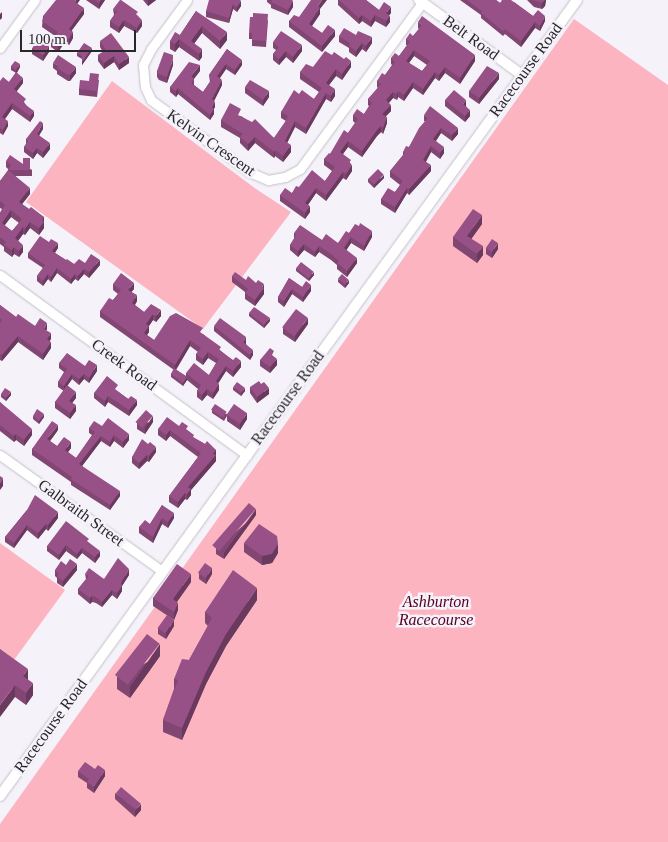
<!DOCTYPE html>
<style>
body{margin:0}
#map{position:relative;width:668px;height:842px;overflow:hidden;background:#f5f2fa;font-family:"Times New Roman",serif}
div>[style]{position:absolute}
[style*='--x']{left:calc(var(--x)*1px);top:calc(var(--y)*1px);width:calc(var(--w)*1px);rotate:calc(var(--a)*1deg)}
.green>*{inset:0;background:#fcb4c0}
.roads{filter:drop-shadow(0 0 1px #c4c0c8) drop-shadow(0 0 1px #c4c0c8)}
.minor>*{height:9px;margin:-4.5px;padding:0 4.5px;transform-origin:4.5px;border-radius:4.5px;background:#fff}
.tertiary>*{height:10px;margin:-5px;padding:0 5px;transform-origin:5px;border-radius:5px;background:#fff}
.wall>*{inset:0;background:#824673}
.shaded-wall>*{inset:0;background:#6a395e}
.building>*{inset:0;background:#975186;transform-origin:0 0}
span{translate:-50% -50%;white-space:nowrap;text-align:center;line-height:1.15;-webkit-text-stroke:5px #f5f2fa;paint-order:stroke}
.street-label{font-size:16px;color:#28272a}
.park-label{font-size:16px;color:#560021;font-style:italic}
.scale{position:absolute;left:20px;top:30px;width:116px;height:22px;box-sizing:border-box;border:2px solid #28272a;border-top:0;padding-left:6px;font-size:15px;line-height:18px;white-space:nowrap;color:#28272a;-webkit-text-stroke:4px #f5f2fa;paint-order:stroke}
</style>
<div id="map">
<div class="green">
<i style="clip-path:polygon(574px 19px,668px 85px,668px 842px,0 842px,0 824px)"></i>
<i style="clip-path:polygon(112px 81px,256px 189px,291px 212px,203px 329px,26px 202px)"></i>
<i style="clip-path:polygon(0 543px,65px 590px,14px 660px,0 650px)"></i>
</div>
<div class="roads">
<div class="minor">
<i style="--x:187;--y:0;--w:61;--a:126.3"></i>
<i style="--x:151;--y:49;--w:18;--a:117"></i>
<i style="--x:143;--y:65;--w:22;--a:85"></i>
<i style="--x:145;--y:87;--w:14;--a:65"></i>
<i style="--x:151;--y:100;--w:122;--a:36.3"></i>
<i style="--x:249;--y:172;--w:21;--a:23"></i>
<i style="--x:268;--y:180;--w:17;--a:-10"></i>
<i style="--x:285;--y:177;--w:17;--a:-28"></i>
<i style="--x:300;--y:169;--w:206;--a:-53.7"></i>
<i style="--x:0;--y:48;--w:59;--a:-53.9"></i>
<i style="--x:0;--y:275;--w:306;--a:36.1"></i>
<i style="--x:0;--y:455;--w:199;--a:35.6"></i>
</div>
<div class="tertiary">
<i style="--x:419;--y:0;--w:127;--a:36.1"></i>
<i style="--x:0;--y:796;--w:983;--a:-54.06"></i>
</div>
</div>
<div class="wall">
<i style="clip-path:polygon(86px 0,105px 0,99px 9px)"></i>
<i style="clip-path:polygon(143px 0,156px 0,148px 6px)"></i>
<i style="clip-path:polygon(240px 0,241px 6px,237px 12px,233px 9px,229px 23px,206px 17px,206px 11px)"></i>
<i style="clip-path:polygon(267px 0,292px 0,293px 7px,288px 15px,271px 8px,271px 5px,267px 2px)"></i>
<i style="clip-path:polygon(338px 0,366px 0,379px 10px,391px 13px,389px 15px,390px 22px,386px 27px,375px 21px,371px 27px,362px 21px,359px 24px,338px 5px)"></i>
<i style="clip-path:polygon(460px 0,496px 0,500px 3px,514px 2px,533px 16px,545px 21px,540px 31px,535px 28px,521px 47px,505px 34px,503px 36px,481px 18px,481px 15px)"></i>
<i style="clip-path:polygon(527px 0,546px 0,545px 6px,542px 9px,534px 7px)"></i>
<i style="clip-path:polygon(78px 4px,84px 14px,72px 30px,73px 38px,69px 45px,65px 42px,58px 52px,51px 47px,51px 41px,55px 36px,42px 27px,43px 16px)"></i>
<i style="clip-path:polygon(113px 9px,138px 16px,142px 26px,137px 33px,124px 26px,119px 33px,110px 27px,110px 21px,114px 15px)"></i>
<i style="clip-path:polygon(320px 9px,320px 14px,312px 26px,322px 33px,335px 36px,322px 52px,289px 27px,289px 21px)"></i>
<i style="clip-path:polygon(196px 11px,227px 40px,220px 49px,202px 33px,194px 43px,202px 57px,199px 61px,179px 47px,175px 52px,170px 49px,170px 41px,180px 35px)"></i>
<i style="clip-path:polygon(268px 20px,266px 47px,252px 46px,252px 39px,249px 39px,249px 33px)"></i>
<i style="clip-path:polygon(evenodd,418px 22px,475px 61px,460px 84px,445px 73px,439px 81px,435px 78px,423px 95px,413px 88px,404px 101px,398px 97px,397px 100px,393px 98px,389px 103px,391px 111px,386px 116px,387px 123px,383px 134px,381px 132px,377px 136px,362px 157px,348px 147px,343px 154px,351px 164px,352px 171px,346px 180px,343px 178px,326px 201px,316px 193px,308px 205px,310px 212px,305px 219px,280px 201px,280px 195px,292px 193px,299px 187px,325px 181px,332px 171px,324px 165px,324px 159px,330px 154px,348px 133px,355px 123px,353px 121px,353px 115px,364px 114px,369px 106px,368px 105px,368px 99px,378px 88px,377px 87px,377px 81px,385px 75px,392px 65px,391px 64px,391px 58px,399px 56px,407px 45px,406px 45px,406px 39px,413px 36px,419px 29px,418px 28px,418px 22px,414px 56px,427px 65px,422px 71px,409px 63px,414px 56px)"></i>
<i style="clip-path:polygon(339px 36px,372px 43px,366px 52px,362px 49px,356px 57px,349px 52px,349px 48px,339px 42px)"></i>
<i style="clip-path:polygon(100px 41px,129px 63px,119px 70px,114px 62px,104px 69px,98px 61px,98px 55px,103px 52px,100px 47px)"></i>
<i style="clip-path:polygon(273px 42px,302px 51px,293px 63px,286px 57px,279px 65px,273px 60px,273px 54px,276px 50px,273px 48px)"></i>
<i style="clip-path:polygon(32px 48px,49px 52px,43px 61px,32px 54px)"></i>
<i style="clip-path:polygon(227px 49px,242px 65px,235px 75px,226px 69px,220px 78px,222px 85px,214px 101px,215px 107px,214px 109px,214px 114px,210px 120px,178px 94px,176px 97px,170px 92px,170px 87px,200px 71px,194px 79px,194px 85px,203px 92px,210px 82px,209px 75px)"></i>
<i style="clip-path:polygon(92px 51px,82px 65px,82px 59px,77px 56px,77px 53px)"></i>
<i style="clip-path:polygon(332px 55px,351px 67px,342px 80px,336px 76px,329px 85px,335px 96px,331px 102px,326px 99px,306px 134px,295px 127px,287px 143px,291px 152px,283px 162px,275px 156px,274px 158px,255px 143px,248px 151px,240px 143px,240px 138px,221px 127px,221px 120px,241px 116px,274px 138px,286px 121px,281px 118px,281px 112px,299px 94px,314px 99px,319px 92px,300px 79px,300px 72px,313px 67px)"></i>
<i style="clip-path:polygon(53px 63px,76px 73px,70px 81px,68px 81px,57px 74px,57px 71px,53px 68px)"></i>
<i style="clip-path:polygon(173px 65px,167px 83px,159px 80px,157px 77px,157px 71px)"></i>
<i style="clip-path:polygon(11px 66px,20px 67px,17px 73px,23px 83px,16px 91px,34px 116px,30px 122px,12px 109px,5px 119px,8px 126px,3px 135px,0 133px,0 81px,9px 82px,16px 73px,11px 70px)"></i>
<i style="clip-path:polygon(499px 79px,479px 104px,469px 97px,469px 91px)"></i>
<i style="clip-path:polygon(99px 80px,97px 97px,79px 95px,79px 89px,89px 81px)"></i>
<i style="clip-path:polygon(245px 87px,269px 97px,263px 106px,245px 93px)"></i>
<i style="clip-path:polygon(445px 100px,466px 106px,470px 116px,465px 122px,445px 106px)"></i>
<i style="clip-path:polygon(424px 115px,458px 134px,452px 141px,441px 133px,436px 141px,444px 153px,440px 159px,431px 152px,426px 162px,431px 171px,409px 195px,407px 193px,395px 213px,381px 204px,381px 199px,395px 192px,400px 185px,390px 177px,390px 171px,403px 155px,403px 152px,409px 147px,425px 121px,424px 121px)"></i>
<i style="clip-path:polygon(43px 129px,39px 135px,50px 149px,43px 158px,37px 153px,33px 159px,24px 152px,24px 147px,26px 144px,26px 139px)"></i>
<i style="clip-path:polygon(evenodd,6px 161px,30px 169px,32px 170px,32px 176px,15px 176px,30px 194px,22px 204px,29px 209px,44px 217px,44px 228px,39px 235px,30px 228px,25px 235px,23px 234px,18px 241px,23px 252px,19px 257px,14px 254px,12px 257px,4px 251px,4px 247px,0 244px,0 213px,2px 209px,0 208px,0 181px,8px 171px,8px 169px,6px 167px,6px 161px,11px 217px,19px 223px,12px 231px,4px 225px,11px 217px)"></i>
<i style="clip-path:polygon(384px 178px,374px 188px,368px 182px,368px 179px)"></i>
<i style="clip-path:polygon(482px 224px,471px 239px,483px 255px,477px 263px,453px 246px,453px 237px)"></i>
<i style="clip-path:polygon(359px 226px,372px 237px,364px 251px,351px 243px,346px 250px,357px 263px,347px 277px,337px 269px,337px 265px,331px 260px,319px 252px,315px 257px,304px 250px,298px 257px,290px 250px,290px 245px,294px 239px,294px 233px,322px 240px,338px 243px,349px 233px)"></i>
<i style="clip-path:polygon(49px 242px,58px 248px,55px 253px,66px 260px,74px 264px,85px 263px,100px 265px,89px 278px,84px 274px,78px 281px,75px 279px,71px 284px,57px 273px,51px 282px,48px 279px,43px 286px,37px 281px,37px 276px,43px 268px,28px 258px,28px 253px)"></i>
<i style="clip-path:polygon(486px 248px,498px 249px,492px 258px,486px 254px)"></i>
<i style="clip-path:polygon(296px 268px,314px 275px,309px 281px,296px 271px)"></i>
<i style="clip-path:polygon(232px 276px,256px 283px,264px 288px,264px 294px,255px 306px,245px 299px,245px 292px,232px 282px)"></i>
<i style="clip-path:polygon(289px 278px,302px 287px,311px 291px,303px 302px,292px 294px,284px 307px,278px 302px,278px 297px)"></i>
<i style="clip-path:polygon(338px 279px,349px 283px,345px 288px,338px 282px)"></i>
<i style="clip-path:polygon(evenodd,113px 284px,134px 289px,131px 292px,137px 301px,135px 305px,144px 312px,161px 316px,156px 322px,153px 320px,149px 326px,149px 332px,147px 335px,154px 340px,203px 334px,221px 351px,241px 367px,233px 377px,226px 371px,218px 383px,219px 390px,213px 399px,207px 395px,202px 401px,197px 397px,197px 391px,198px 389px,187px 380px,183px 386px,171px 377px,171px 374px,174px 370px,100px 317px,100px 311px,113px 300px,118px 294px,113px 290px,113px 284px,190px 346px,198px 352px,196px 354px,196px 360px,203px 365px,208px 358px,216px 363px,209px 375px,186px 373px,186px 376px,176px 370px,190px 346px)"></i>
<i style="clip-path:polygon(0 305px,16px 317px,35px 326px,47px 329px,46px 330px,51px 339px,49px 341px,51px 348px,43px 360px,18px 342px,2px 361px,0 360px)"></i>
<i style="clip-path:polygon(249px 313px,270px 321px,264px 328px,249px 316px)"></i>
<i style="clip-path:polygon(308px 324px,295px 342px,283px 334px,283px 328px)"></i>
<i style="clip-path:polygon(214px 326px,246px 343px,246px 344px,253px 355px,250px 360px,214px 331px)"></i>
<i style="clip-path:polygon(274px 357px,277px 365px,270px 373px,260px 366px,260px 360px)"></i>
<i style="clip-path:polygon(59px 363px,85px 366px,97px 371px,89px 383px,84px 379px,79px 385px,72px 379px,67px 386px,76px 398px,72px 403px,76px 411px,70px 419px,55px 408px,55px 402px,64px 391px,58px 387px,58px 382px,64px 372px,59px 368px)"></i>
<i style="clip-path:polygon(233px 387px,245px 391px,241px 396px,233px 390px)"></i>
<i style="clip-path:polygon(250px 387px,269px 394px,257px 403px,250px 393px)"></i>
<i style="clip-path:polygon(117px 391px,137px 405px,129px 416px,108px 402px,105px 407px,94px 398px,94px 393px,118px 391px)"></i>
<i style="clip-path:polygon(1px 394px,11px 395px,6px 401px,1px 397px)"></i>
<i style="clip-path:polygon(0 402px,32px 435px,24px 446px,16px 440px,14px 442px,0 431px)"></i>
<i style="clip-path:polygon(212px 410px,227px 414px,247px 419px,240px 430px,227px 421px,227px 416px,224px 421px,212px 413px)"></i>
<i style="clip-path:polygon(33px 416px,44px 417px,39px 424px,33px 419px)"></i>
<i style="clip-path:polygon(153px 422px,145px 434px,137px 429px,137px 423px)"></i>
<i style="clip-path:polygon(102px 426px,129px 440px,123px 448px,114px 441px,110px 447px,101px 441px,82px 466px,120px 496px,110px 510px,71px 485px,71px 482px,32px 455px,32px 449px,58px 430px,50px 441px,57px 446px,71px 448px,68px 452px,76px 458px,92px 435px,89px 433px,89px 428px)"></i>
<i style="clip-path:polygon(179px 426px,188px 431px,194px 438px,216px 450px,216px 461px,191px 490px,191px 495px,187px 500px,185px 499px,178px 508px,169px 502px,169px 496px,198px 457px,170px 436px,166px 441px,158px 435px,158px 429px)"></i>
<i style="clip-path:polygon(148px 444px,156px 452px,149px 462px,147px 461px,139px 469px,132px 463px,132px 457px)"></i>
<i style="clip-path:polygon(162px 505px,174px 518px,168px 528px,162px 524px,153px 543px,139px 533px,139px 527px,150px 524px)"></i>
<i style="clip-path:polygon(27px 510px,58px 518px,48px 531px,46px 529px,38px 539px,27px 530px,14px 548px,5px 542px,5px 537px)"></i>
<i style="clip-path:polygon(256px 515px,224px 559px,216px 554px,216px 548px)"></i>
<i style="clip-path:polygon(89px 543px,100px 556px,95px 563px,82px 553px,77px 559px,66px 551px,59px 560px,47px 551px,47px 546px)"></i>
<i style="clip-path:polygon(244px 543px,278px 553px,272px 563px,262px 565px,244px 552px)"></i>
<i style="clip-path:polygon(66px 565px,77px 570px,63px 587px,57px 583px,57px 578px,55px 576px,55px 570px)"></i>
<i style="clip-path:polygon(199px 573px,212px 574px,206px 584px,199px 579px)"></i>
<i style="clip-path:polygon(85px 574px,104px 579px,129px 575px,122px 586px,122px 591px,117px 599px,112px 595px,102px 607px,96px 603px,92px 602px,90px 604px,78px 594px,78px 589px,86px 579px)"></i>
<i style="clip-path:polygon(191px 582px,177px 602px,178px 610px,174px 620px,153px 606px,153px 598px)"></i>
<i style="clip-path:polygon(257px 600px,226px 646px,206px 684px,182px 740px,163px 732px,163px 720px,174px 689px,174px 679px,189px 660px,208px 626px,205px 623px,205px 612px)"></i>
<i style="clip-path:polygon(174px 626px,166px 639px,158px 634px,158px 628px)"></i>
<i style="clip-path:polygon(0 649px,28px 680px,33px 695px,26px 705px,15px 697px)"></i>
<i style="clip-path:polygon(160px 656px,130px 698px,117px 689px,117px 677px)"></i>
<i style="clip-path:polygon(78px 771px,105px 776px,94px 793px,87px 788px,87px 783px,78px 777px)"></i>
<i style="clip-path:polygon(115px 793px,141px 810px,135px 817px,115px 799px)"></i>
</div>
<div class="shaded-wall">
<i style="clip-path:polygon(76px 0,80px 0,75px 7px,75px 2px)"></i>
<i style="clip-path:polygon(101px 0,105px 0,99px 9px,99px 3px)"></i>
<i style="clip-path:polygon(148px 0,156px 0,148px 6px)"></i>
<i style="clip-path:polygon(322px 0,327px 0,320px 9px,320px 14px,309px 30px,309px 24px,318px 6px)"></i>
<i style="clip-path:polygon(545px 0,546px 0,545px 6px,542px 9px,542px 3px)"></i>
<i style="clip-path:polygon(241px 1px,241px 6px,237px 12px,237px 7px)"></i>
<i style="clip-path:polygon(293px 1px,293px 7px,288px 15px,288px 10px)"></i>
<i style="clip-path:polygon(233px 4px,233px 9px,229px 23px,229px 18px)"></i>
<i style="clip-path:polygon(391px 7px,391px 13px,386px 19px,386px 13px)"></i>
<i style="clip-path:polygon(84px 8px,84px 14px,69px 34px,69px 29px)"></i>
<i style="clip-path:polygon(2px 12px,2px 18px,0 20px,0 14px)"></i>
<i style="clip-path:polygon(362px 15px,362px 21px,359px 24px,359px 18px)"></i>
<i style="clip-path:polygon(375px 15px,375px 21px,371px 27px,371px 21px)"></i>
<i style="clip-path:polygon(390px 16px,390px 22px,386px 27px,386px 21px)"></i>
<i style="clip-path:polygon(545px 16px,545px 21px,540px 31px,540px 26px)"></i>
<i style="clip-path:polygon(124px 20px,124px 26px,119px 33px,119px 27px)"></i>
<i style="clip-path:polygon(142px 20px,142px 26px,137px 33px,137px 28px)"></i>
<i style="clip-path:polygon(535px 22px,535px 28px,521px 47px,521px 41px)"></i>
<i style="clip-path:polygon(202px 26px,202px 33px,191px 48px,191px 41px)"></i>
<i style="clip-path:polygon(335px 30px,335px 36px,322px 52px,322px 46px)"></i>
<i style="clip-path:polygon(73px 32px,73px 38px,69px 45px,69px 39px)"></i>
<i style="clip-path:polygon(227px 32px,227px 40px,220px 49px,220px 41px)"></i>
<i style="clip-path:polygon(65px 36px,65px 42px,58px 52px,58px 46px)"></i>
<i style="clip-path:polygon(372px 37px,372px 43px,366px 52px,366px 46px)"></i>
<i style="clip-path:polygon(179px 39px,179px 47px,175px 52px,175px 44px)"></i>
<i style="clip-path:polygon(362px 43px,362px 49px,356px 57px,356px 51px)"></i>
<i style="clip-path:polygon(302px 45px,302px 51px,293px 63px,293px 57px)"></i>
<i style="clip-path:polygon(49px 46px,49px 52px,43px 61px,43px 55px)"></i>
<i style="clip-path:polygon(92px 48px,92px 51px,82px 65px,82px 62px)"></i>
<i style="clip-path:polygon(202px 49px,202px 57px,199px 61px,199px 54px)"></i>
<i style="clip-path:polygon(414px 50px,414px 56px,406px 67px,406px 61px)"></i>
<i style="clip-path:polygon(286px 51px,286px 57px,279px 65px,279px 59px)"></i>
<i style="clip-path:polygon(475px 55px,475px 61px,460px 84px,460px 78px)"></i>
<i style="clip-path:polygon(114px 56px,114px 62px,104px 69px,104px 63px)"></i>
<i style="clip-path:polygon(129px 57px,129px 63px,119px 70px,119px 64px)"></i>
<i style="clip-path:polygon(173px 59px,173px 65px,167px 83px,167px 77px)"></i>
<i style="clip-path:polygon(242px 60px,242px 65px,235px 75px,235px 70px)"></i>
<i style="clip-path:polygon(351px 61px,351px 67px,342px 80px,342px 74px)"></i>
<i style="clip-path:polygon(20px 64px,20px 67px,16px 73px,16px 70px)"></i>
<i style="clip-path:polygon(226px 64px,226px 69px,217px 82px,217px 76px)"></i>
<i style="clip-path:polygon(200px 65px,200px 71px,191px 82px,191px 76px)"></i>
<i style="clip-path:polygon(76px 67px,76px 73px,70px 81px,70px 75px)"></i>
<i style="clip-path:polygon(445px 67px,445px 73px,439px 81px,439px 75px)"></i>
<i style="clip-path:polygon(336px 69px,336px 76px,326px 89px,326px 83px)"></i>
<i style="clip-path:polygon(435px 72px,435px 78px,423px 95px,423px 89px)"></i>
<i style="clip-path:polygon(499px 73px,499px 79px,479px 104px,479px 98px)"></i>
<i style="clip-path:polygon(23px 78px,23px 83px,14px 95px,14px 89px)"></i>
<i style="clip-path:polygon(222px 80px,222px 85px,212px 105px,212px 99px)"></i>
<i style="clip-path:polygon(413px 82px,413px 88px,404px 101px,404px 95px)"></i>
<i style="clip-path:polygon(178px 88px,178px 94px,176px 97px,176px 91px)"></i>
<i style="clip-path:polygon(335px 89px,335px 96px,331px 102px,331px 96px)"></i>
<i style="clip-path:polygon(269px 91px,269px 97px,263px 106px,263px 100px)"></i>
<i style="clip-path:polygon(398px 91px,398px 97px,397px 100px,397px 94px)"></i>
<i style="clip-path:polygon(393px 92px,393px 98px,386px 106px,386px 100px)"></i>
<i style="clip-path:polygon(326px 93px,326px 99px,306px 134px,306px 128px)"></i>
<i style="clip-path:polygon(466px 100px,466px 106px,463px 110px,463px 104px)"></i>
<i style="clip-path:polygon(215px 102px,215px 107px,212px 112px,212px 107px)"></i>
<i style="clip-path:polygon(12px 103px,12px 109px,2px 123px,2px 117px)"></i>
<i style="clip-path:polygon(391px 105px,391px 111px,382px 120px,382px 114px)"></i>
<i style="clip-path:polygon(214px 109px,214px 114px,210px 120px,210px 115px)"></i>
<i style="clip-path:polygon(470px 110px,470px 116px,465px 122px,465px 116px)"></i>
<i style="clip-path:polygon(34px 111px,34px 116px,30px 122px,30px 116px)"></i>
<i style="clip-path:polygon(387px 117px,387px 123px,383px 134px,383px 128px)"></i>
<i style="clip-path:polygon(8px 121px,8px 126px,3px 135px,3px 130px)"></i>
<i style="clip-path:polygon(295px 121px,295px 127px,285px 147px,285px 141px)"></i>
<i style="clip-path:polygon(43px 123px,43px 129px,37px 139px,37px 134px)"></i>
<i style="clip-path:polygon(381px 126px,381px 132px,377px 136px,362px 157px,362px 151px,377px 130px)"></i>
<i style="clip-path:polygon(441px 128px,441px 133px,433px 145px,433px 139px)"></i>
<i style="clip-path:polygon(458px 128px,458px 134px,452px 141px,452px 135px)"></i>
<i style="clip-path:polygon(255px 137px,255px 143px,248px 151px,248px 144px)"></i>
<i style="clip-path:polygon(348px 141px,348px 147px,340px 158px,340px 152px)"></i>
<i style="clip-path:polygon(50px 143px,50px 149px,43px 158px,43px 152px)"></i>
<i style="clip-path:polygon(291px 145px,291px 152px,283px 162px,283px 156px)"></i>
<i style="clip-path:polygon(431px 146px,431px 152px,423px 166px,423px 160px)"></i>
<i style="clip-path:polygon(444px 147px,444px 153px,440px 159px,440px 153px)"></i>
<i style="clip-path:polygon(37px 148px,37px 153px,33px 159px,33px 153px)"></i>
<i style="clip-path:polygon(275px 150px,275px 156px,274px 158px,274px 152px)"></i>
<i style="clip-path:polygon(352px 165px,352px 171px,346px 180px,346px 174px)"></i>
<i style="clip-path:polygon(431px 165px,431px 171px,409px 195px,409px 189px)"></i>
<i style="clip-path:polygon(343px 172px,343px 178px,326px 201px,326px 195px)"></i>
<i style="clip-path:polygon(384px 175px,384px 178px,374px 188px,374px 185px)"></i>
<i style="clip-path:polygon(30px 188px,30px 194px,19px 208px,19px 202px)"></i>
<i style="clip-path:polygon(316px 188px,316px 193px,305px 209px,305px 203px)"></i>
<i style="clip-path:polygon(407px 188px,407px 193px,395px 213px,395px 207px)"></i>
<i style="clip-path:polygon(310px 206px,310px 212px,305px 219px,305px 213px)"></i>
<i style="clip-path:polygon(11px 210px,11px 217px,2px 229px,2px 223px)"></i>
<i style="clip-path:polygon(482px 215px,482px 224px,467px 245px,467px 236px)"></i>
<i style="clip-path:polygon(44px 217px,44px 228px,39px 235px,39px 228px,42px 220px)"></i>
<i style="clip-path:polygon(30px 222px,30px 228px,25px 235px,25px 229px)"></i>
<i style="clip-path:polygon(23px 227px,23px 234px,15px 245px,15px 238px)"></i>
<i style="clip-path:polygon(372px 231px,372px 237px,364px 251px,364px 246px)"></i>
<i style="clip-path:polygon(351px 237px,351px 243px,344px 254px,344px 248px)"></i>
<i style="clip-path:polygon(58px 243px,58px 248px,52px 256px,52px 251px)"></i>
<i style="clip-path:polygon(498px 243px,498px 249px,492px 258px,492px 252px)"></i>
<i style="clip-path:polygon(304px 244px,304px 250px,298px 257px,298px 251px)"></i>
<i style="clip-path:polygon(23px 245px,23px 252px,19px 257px,19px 251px)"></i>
<i style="clip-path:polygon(319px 246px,319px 252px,315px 257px,315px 252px)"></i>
<i style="clip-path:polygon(483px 246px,483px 255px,477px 263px,477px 254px)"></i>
<i style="clip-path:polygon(14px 247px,14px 254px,12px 257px,12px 250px)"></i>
<i style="clip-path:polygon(357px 258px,357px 263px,347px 277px,347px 271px)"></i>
<i style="clip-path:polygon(100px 260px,100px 265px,89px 278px,89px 272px)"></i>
<i style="clip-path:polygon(57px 268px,57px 273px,51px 282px,51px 277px)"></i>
<i style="clip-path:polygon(84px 269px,84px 274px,78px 281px,78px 276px)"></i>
<i style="clip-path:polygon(314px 272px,314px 275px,309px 281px,309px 278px)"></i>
<i style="clip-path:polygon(48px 274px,48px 279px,43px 286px,43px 281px)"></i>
<i style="clip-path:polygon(75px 274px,75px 279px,71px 284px,71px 279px)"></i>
<i style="clip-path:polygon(349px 280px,349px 283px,345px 288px,345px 285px)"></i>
<i style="clip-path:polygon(134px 283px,134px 289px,128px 296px,128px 290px)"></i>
<i style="clip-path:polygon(264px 284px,264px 294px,255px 306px,255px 300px)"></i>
<i style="clip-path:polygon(311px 285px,311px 291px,303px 302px,303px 297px)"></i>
<i style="clip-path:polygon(292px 289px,292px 294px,284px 307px,284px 301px)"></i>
<i style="clip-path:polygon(137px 295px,137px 301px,132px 309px,132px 303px)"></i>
<i style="clip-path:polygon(161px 310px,161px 316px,156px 322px,156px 316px)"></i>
<i style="clip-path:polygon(153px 314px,153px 320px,146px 330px,146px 324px)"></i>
<i style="clip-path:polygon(270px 318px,270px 321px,264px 328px,264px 325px)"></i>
<i style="clip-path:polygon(308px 318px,308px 324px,295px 342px,295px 336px)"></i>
<i style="clip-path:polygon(47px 323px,47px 329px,44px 334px,44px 329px)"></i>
<i style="clip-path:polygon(149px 326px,149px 332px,144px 339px,144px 333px)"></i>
<i style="clip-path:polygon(51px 333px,51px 339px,47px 345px,47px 339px)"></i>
<i style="clip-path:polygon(18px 336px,18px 342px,2px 361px,2px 355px)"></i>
<i style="clip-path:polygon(246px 337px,246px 343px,243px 348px,243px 342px)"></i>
<i style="clip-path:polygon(190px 340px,190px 346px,175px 371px,175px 365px)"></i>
<i style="clip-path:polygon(51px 342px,51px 348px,43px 360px,43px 354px)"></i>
<i style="clip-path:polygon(253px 350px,253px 355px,250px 360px,250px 355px)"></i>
<i style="clip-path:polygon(208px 352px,208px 358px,203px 365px,203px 359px)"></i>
<i style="clip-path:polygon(277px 359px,277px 365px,270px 373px,270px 367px)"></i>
<i style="clip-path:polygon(241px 361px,241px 367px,233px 377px,233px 371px)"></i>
<i style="clip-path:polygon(97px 365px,97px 371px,89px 383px,89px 378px)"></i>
<i style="clip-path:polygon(226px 366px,226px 371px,216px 387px,216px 381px)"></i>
<i style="clip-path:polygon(72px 374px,72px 379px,64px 391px,64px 386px)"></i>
<i style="clip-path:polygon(84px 374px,84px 379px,79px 385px,79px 379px)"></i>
<i style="clip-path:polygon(187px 377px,187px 380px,183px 386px,183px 383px)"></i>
<i style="clip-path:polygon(219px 384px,219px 390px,213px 399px,213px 393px)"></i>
<i style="clip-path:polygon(245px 388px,245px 391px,241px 396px,241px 393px)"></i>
<i style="clip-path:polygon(269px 388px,269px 394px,257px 403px,257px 397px)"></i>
<i style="clip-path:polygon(207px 389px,207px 395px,202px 401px,202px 395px)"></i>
<i style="clip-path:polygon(11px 392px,11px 395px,6px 401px,6px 398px)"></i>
<i style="clip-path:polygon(76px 392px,76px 398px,69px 407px,69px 401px)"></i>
<i style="clip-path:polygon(108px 396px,108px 402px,105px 407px,105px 401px)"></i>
<i style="clip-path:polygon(137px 400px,137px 405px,129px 416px,129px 410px)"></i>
<i style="clip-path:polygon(76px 405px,76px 411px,70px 419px,70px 413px)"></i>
<i style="clip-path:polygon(247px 413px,247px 419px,240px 430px,240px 424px)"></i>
<i style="clip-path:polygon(44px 414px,44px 417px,39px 424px,39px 421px)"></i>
<i style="clip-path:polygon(153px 416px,153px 422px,145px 434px,145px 428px)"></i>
<i style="clip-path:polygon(58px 425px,58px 430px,47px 445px,47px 439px)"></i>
<i style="clip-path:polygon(32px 429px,32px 435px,24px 446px,24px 440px)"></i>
<i style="clip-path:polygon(170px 430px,170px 436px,166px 441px,166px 435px)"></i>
<i style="clip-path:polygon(16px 434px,16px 440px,14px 442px,14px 436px)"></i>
<i style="clip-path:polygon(129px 434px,129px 440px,123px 448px,123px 442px)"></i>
<i style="clip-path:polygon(114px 435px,114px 441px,110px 447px,110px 442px)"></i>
<i style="clip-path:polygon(101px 436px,101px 441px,79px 470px,79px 464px)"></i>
<i style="clip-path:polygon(71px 442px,71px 448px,65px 456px,65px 450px)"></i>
<i style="clip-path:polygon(156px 447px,156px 452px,149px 462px,149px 456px)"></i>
<i style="clip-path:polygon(216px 450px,216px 461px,191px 490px,191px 495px,187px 500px,188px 487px)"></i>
<i style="clip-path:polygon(147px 455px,147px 461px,139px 469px,139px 463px)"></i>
<i style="clip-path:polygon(3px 478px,3px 486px,0 490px,0 483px)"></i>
<i style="clip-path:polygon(120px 491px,120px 496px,110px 510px,110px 505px)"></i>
<i style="clip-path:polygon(185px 493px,185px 499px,178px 508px,178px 502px)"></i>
<i style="clip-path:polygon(256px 509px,256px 515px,224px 559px,224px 553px)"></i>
<i style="clip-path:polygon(58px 512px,58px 518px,48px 531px,48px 525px)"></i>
<i style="clip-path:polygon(174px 513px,174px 518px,168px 528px,168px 522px)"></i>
<i style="clip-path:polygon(162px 518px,162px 524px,153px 543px,153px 537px)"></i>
<i style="clip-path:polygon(46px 524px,46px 529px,38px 539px,38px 533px)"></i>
<i style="clip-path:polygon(27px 525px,27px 530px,14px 548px,14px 543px)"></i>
<i style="clip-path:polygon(278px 544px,278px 553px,272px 563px,262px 565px,262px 556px)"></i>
<i style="clip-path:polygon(66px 545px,66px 551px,59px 560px,59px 555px)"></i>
<i style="clip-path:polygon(82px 548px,82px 553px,77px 559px,77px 554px)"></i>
<i style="clip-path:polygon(100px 551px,100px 556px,95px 563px,95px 557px)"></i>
<i style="clip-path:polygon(77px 564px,77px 570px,63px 587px,63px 581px)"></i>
<i style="clip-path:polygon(212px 568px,212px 574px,206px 584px,206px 578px)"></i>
<i style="clip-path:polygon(129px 569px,129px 575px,122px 586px,122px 591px,117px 599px,117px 593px,121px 583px)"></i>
<i style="clip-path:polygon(191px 574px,191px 582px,173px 607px,173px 599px)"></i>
<i style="clip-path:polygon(257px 588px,257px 600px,226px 646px,206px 684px,182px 740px,182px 728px,206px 672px,226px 634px)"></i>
<i style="clip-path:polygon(112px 590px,112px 595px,102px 607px,102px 602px)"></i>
<i style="clip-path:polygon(92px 596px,92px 602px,90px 604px,90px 598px)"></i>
<i style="clip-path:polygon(178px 603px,178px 610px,174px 620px,174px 612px)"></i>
<i style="clip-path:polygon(174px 620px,174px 626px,166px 639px,166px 633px)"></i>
<i style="clip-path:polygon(160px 644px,160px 656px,130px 698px,130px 687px)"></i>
<i style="clip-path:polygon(28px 669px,28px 681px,23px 676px)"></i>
<i style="clip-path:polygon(33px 683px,33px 695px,26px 705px,26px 693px)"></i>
<i style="clip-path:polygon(15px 685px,15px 697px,0 717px,0 705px)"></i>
<i style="clip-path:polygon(105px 770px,105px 776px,94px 793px,94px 787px)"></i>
<i style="clip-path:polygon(141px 804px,141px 810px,135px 817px,135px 811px)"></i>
</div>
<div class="building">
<i style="clip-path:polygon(56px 0,76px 0,75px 2px,84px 8px,69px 29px,73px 32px,69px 39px,65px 36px,58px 46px,51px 41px,58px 32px,42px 21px,44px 17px,43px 16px)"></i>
<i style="clip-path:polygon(95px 0,101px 0,99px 3px)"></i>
<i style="clip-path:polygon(120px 0,121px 0,138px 12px,136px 14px,142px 20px,137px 28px,124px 20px,119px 27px,110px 21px,117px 11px,113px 9px)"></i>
<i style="clip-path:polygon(209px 0,240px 0,241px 1px,237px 7px,233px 4px,229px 18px,206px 11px)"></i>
<i style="clip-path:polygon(272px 0,292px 0,293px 1px,288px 10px,271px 2px)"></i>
<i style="clip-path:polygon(311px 0,322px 0,318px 6px,320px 8px,309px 24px,322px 33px,328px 25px,335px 30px,322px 46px,289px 21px,294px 15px,299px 17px)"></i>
<i style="clip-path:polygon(339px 0,366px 0,379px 10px,384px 2px,391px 7px,386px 13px,390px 16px,386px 21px,375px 15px,371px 21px,362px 15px,359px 18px)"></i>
<i style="clip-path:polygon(467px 0,496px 0,500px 3px,502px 0,511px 0,533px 16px,538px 10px,545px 16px,540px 26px,535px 22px,521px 41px,505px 29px,503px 31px,481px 13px,482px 11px)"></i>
<i style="clip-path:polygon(533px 0,545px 0,542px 3px)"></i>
<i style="clip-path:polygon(196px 11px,227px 32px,220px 41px,202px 26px,191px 41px,202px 49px,199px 54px,179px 39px,175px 44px,170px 41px,175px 32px,180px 35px)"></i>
<i style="clip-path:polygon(253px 13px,268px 14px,266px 41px,252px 40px,252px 33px,249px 33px,250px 17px,253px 17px)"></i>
<i style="clip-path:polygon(evenodd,422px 16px,475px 55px,460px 78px,445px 67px,439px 75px,435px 72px,423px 89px,413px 82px,404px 95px,398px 91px,397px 94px,393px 92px,386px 100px,391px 105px,382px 114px,387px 117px,383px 128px,381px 126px,377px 130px,362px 151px,348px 141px,340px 152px,351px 160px,349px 163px,352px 165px,346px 174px,343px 172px,326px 195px,316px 188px,305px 203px,310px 206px,305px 213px,280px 195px,285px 188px,292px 193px,296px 186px,299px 187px,312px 170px,325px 181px,335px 167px,324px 159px,329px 153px,330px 154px,344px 130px,348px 133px,358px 119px,353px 115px,357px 109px,364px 114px,372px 103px,368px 99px,381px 84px,377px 81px,382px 73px,385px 75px,395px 62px,391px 58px,395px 53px,399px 56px,410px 42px,406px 39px,410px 33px,413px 36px,422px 25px,418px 22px,422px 16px,414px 50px,430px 61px,422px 71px,406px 61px,414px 50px)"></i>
<i style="clip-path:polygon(344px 28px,356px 35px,358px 31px,372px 37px,366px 46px,362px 43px,356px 51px,349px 46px,350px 43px,339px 36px)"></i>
<i style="clip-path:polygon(281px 31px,302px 45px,293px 57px,286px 51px,279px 59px,273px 54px,279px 47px,273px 42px)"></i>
<i style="clip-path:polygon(111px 33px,129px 57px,119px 64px,114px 56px,104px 63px,98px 55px,106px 50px,100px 41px)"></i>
<i style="left:38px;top:39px;width:13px;height:11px;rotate:32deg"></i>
<i style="clip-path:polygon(84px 43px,92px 48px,82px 62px,82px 56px,77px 53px)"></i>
<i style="clip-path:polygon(227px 49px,242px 60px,235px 70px,226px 64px,217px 76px,222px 80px,212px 99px,215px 102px,212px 107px,214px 109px,210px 115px,178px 88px,176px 91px,170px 87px,189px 62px,200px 65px,191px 76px,194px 79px,191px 83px,203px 92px,211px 80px,209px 75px)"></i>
<i style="clip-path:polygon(325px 51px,332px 55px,334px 52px,344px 59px,346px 57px,351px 61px,342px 74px,336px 69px,326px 83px,335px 89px,331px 96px,326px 93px,306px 128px,295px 121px,285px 141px,291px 145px,283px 156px,275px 150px,274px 152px,255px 137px,248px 144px,240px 137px,243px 134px,221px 120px,230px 103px,241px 109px,238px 115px,252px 122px,255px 119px,274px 138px,285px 122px,288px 116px,281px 112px,294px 90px,299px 94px,302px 90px,314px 99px,322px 88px,300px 72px,306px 64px,313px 67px)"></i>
<i style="clip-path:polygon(164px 52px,173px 55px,173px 59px,167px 77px,159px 74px,157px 71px)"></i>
<i style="clip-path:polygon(58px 55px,76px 67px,70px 75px,68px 75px,57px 68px,59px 66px,53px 63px)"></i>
<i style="clip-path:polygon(15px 61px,20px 64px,16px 70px,11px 66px)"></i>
<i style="clip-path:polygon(487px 66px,499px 73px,479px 98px,469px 91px)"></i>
<i style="clip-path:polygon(16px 72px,23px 78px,14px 89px,26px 99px,23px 103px,34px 111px,30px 116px,12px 103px,2px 117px,8px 121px,3px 130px,0 128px,0 81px,3px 77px,9px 82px)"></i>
<i style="clip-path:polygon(90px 73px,99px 74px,97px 91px,79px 89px,80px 80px,89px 81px)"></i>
<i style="clip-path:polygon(250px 80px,269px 91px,263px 100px,245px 87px)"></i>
<i style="clip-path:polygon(454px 90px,466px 100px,463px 104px,470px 110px,465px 116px,445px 100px)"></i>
<i style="clip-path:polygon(430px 106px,458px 128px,452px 135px,441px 128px,433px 139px,444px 147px,440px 153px,431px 146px,423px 160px,431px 165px,409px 189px,407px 188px,395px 207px,381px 199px,388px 188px,395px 192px,403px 181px,390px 171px,405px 153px,403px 152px,406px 146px,409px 147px,419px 128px,428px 118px,424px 115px)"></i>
<i style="clip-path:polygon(40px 121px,43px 123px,37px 134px,50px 143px,43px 152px,37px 148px,33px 153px,24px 147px,28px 141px,26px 139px)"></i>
<i style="clip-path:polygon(10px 155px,23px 164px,23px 158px,30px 158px,30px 169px,32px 170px,8px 170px,11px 165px,6px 161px)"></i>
<i style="left:378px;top:169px;width:8px;height:14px;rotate:45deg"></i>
<i style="clip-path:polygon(evenodd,8px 170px,30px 188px,19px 202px,29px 209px,31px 207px,44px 217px,42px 220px,44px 222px,39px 228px,30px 222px,25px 229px,23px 227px,15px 238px,23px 245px,19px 251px,14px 247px,12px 250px,4px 245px,6px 242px,0 237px,0 213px,5px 205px,0 201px,0 181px,8px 170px,11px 210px,22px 219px,12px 231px,2px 223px,11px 210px)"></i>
<i style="clip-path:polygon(473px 209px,482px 215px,467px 236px,483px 246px,477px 254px,453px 237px)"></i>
<i style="clip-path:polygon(360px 223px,372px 231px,364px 246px,351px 237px,344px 248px,357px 258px,347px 271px,337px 263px,339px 261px,331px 254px,319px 246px,315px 252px,304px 244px,298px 251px,290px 245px,296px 235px,294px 233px,300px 225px,322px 240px,326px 234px,338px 243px,346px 231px,349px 233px,355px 224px,359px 226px)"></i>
<i style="clip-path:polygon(40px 236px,49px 242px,51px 239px,58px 243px,52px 251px,66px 260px,67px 259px,74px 264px,79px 259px,85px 263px,91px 254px,100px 260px,89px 272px,84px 269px,78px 276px,75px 274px,71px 279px,57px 268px,51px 277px,48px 274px,43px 281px,37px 276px,45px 265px,28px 253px)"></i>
<i style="left:492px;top:239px;width:7px;height:11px;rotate:34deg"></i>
<i style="left:301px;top:262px;width:16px;height:8px;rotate:38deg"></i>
<i style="clip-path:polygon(235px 272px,246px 280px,248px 276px,256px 283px,258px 280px,264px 284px,262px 287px,264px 288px,255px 300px,245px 293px,248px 289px,232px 276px)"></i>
<i style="clip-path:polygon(121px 273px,134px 283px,128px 290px,137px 295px,132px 303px,144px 312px,151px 304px,161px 310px,156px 316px,153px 314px,146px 324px,149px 326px,144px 333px,154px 340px,170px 316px,176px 313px,203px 328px,200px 332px,221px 347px,219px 350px,233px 360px,236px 357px,241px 361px,233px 371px,226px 366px,216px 381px,219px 384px,213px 393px,207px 389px,202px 395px,197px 391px,201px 385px,186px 373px,194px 363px,209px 375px,219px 359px,208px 352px,203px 359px,196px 354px,201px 348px,190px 340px,175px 365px,100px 311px,109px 298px,113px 300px,121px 290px,113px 284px)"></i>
<i style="left:342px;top:274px;width:9px;height:6px;rotate:41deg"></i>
<i style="clip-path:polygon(289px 278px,302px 287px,306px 281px,311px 285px,303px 297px,292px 289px,284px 301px,278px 297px)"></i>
<i style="clip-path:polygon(0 305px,16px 317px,18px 314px,35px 326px,40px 318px,47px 323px,44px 329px,51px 333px,47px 339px,51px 342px,43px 354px,18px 336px,2px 355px,0 354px,0 323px,2px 320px,0 318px)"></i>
<i style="clip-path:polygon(254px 307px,270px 318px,264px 325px,249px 313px)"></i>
<i style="left:296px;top:309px;width:15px;height:23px;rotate:37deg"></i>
<i style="clip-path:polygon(220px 318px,246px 337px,243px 342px,253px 350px,250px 355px,214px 326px)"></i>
<i style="clip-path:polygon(270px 348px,274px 351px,272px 355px,277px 359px,270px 367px,260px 360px)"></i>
<i style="clip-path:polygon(67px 353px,85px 366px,89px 360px,97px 365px,89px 378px,84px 374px,79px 379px,72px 374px,64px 386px,58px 382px,67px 369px,59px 363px)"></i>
<i style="clip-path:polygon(174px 368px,187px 377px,183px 383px,171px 374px)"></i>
<i style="clip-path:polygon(107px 376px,118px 385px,115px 389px,128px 399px,131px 396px,137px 400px,129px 410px,108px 396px,105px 401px,94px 393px)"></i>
<i style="clip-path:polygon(259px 381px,261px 384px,264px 382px,269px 388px,257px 397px,250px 387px)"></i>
<i style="left:237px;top:382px;width:10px;height:6px;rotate:37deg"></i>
<i style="clip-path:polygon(67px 385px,76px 392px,69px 401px,76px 405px,70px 413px,55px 402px)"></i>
<i style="clip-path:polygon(5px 388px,11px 392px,6px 398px,1px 394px)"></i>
<i style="clip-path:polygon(0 402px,32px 429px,24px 440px,16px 434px,14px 436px,0 425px)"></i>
<i style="left:215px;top:404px;width:14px;height:7px;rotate:34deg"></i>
<i style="left:234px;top:404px;width:16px;height:13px;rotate:35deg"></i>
<i style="clip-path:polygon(37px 409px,44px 414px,39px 421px,33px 416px)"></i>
<i style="left:146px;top:410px;width:9px;height:16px;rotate:41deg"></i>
<i style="clip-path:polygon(167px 417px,179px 426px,182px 422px,188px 426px,186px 429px,194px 435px,193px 437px,205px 444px,207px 441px,216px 450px,213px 454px,216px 455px,188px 487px,191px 489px,187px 494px,185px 493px,178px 502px,169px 496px,201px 453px,170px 430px,166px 435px,158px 429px)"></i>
<i style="clip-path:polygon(108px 418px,129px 434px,123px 442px,114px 435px,110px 442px,101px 436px,79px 464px,120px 491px,110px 505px,71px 479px,72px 477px,32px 449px,52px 421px,58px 425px,47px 439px,57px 446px,64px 437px,71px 442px,65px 450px,76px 458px,95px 432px,89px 428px,94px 421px,102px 426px)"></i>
<i style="clip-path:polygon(142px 439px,148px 444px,150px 442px,156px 447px,149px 456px,147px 455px,139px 463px,132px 457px)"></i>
<i style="clip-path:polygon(0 476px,3px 478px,0 483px)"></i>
<i style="clip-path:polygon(35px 495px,58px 512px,48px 525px,46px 524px,38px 533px,27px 525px,14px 543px,5px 537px,27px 510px)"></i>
<i style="left:249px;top:503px;width:9px;height:56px;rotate:41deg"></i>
<i style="clip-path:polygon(162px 505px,174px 513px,168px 522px,162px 518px,153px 537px,139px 527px,145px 520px,150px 524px)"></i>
<i style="clip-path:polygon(66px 521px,89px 539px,87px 541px,100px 551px,95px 557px,82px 548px,77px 554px,66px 545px,59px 555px,47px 546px)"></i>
<i style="clip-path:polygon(259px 524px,277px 536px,278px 544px,272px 554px,262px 556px,244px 543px)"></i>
<i style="clip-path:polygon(118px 558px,129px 569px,121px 583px,122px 586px,117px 593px,112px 590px,102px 602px,96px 597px,92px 596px,90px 598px,78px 589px,89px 576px,85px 574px,89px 568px,104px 579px)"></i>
<i style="clip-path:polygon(70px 559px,77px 564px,63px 581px,57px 577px,59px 574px,55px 570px,61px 561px,66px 565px)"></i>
<i style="left:205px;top:563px;width:9px;height:12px;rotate:36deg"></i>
<i style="clip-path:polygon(177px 564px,191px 574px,173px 599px,178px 603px,174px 612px,153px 598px)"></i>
<i style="clip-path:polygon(233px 570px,257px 588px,226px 634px,206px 672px,182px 728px,163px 720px,178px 680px,174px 679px,182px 659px,189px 660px,212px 618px,205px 612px)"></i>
<i style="left:167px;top:615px;width:9px;height:16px;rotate:36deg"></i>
<i style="left:147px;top:634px;width:16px;height:52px;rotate:38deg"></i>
<i style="clip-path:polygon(0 649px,28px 669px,23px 676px,33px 683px,26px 693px,15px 685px,0 705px)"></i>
<i style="clip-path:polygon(85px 762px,95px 769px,98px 765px,105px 770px,94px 787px,87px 782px,89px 779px,78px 771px)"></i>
<i style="left:121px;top:787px;width:26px;height:8px;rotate:40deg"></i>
</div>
<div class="street-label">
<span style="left:471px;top:38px;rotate:36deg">Belt Road</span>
<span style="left:526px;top:70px;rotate:-54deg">Racecourse Road</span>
<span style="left:211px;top:143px;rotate:35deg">Kelvin Crescent</span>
<span style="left:124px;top:365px;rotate:36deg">Creek Road</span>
<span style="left:288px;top:398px;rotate:-54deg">Racecourse Road</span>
<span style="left:81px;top:513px;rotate:36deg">Galbraith Street</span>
<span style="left:51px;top:726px;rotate:-54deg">Racecourse Road</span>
</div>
<div class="park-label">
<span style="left:436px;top:611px">Ashburton<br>Racecourse</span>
</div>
<div class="scale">100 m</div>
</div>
